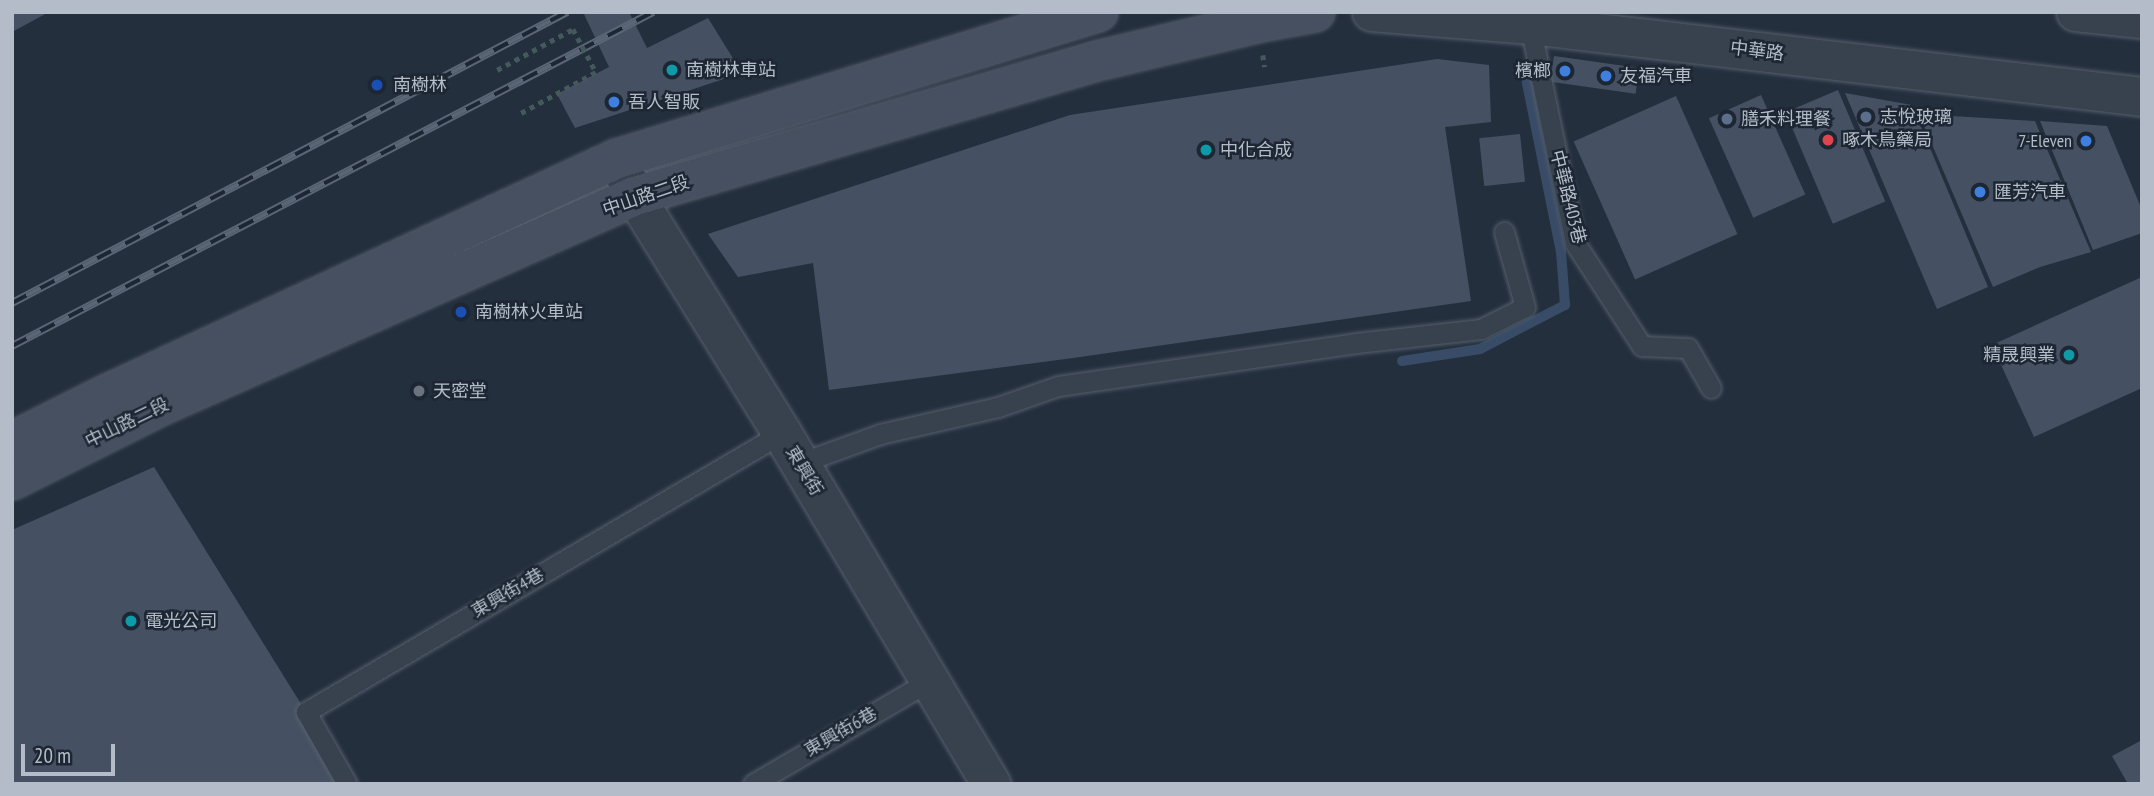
<!DOCTYPE html>
<meta charset="utf-8">
<style>
body{margin:0}
#map{position:relative;width:2154px;height:796px;overflow:hidden;background:#242f3e;font-family:"PT Sans Narrow","Noto Sans TC",sans-serif}
div>[style]{position:absolute}
[style*='--x']{left:calc(var(--x)*1px);top:calc(var(--y)*1px);width:calc(var(--w)*1px);rotate:calc(var(--a)*1deg)}
.stream>*{height:10px;margin:-5px;padding:0 5px;transform-origin:5px;border-radius:5px;background:#394c67}
.building>*{inset:0;background:#455162;transform-origin:0 0}
.path>*{height:4.5px;margin-top:-2.25px;transform-origin:0;background:repeating-linear-gradient(90deg,#44595c 0 5px,transparent 0 10px)}
.roads{filter:drop-shadow(0 0 2px #565f6c) drop-shadow(0 0 2px #565f6c)}
.service>*{height:19px;margin:-9.5px;padding:0 9.5px;transform-origin:9.5px;border-radius:9.5px;background:#38414e}
.minor>*{height:38px;margin:-19px;padding:0 19px;transform-origin:19px;border-radius:19px;background:#38414e}
.tertiary>*{height:38px;margin:-19px;padding:0 19px;transform-origin:19px;border-radius:19px;background:#38414e}
.secondary>*{height:38px;margin:-19px;padding:0 19px;transform-origin:19px;border-radius:19px;background:#465061}
.rail>*{height:8px;margin-top:-4px;transform-origin:0;background:repeating-linear-gradient(90deg,#1d2633 0 16px,#5a6575 0 32px);box-sizing:border-box;border-block:2px solid #5a6575}
.path-bridge>*{height:4.5px;margin-top:-2.25px;transform-origin:0;background:repeating-linear-gradient(90deg,#44595c 0 5px,transparent 0 10px)}
.dots>*{width:19px;height:19px;translate:-50% -50%;box-sizing:border-box;border:4px solid #1d2633;border-radius:50%}
span{translate:-50% -50%;white-space:nowrap;text-align:center;line-height:1.15;-webkit-text-stroke:5px #1d2633;paint-order:stroke}
.street-label{font-size:18px;color:#b4bcc9}
.poi-label{font-size:18px;color:#b4bcc9}
.left{translate:0 -50%;text-align:left}
.right{translate:-100% -50%;text-align:right}
.frame{position:absolute;inset:0;border:14px solid #b4bcc9;pointer-events:none}
.scale{position:absolute;left:21px;top:744px;width:94px;height:32px;box-sizing:border-box;border:4px solid #b4bcc9;border-top:0;padding-left:9px;font-size:21px;line-height:24px;white-space:nowrap;color:#b4bcc9;-webkit-text-stroke:5px #1d2633;paint-order:stroke}
</style>
<div id="map">
<div class="stream">
<i style="--x:1402;--y:361;--w:79;--a:-8.7"></i>
<i style="--x:1480;--y:349;--w:96;--a:-27.4"></i>
<i style="--x:1565;--y:305;--w:53;--a:-94.3"></i>
<i style="--x:1561;--y:252;--w:188;--a:-101.4"></i>
</div>
<div class="building">
<i style="clip-path:polygon(12px 12px,49px 12px,12px 32px)"></i>
<i style="clip-path:polygon(583px 12px,629px 12px,647px 48px,708px 18px,742px 73px,575px 128px,557px 94px,609px 67px)"></i>
<i style="left:1554px;top:56px;width:86px;height:26px;rotate:8deg"></i>
<i style="clip-path:polygon(1437px 59px,1489px 65px,1491px 122px,1445px 127px,1471px 301px,1073px 358px,829px 390px,813px 263px,738px 277px,708px 234px,1070px 115px)"></i>
<i style="left:1838px;top:90px;width:121px;height:57px;rotate:67deg"></i>
<i style="clip-path:polygon(1845px 93px,1912px 105px,1988px 287px,1937px 309px)"></i>
<i style="left:1761px;top:95px;width:109px;height:57px;rotate:66deg"></i>
<i style="left:1676px;top:96px;width:151px;height:112px;rotate:66deg"></i>
<i style="clip-path:polygon(1919px 114px,2035px 121px,2091px 252px,2040px 267px,1993px 287px)"></i>
<i style="clip-path:polygon(2040px 121px,2107px 126px,2142px 210px,2142px 233px,2093px 250px)"></i>
<i style="left:1520px;top:134px;width:48px;height:41px;rotate:84deg"></i>
<i style="clip-path:polygon(2142px 277px,2142px 388px,2034px 437px,1992px 345px)"></i>
<i style="clip-path:polygon(154px 467px,306px 712px,340px 784px,12px 784px,12px 530px)"></i>
<i style="clip-path:polygon(2142px 740px,2142px 784px,2128px 784px,2112px 756px)"></i>
</div>
<div class="path">
<i style="--x:1263;--y:55;--w:12;--a:81"></i>
<i style="--x:497;--y:70;--w:86;--a:-28.3"></i>
<i style="--x:521;--y:113;--w:85;--a:-28.7"></i>
</div>
<div class="roads">
<div class="service">
<i style="--x:1530;--y:25;--w:223;--a:78.3"></i>
<i style="--x:1575;--y:243;--w:123;--a:57"></i>
<i style="--x:1642;--y:346;--w:46;--a:2.5"></i>
<i style="--x:1688;--y:348;--w:46;--a:60.1"></i>
<i style="--x:800;--y:463;--w:85;--a:-19.9"></i>
<i style="--x:880;--y:434;--w:121;--a:-12.9"></i>
<i style="--x:998;--y:407;--w:64;--a:-19.3"></i>
<i style="--x:1058;--y:386;--w:301;--a:-8.2"></i>
<i style="--x:1356;--y:343;--w:126;--a:-6.4"></i>
<i style="--x:1481;--y:329;--w:49;--a:-26.6"></i>
<i style="--x:1525;--y:307;--w:78;--a:-105.6"></i>
<i style="--x:347;--y:784;--w:83;--a:-119.7"></i>
<i style="--x:306;--y:712;--w:552;--a:-30.38"></i>
<i style="--x:753;--y:784;--w:204;--a:-30.3"></i>
</div>
<div class="minor">
<i style="--x:617;--y:159;--w:41;--a:64.1"></i>
<i style="--x:635;--y:196;--w:279;--a:58.2"></i>
<i style="--x:782;--y:433;--w:409;--a:59.2"></i>
</div>
<div class="tertiary">
<i style="--x:1372;--y:12;--w:159;--a:4.7"></i>
<i style="--x:1530;--y:25;--w:616;--a:6.71"></i>
<i style="--x:2076;--y:12;--w:66;--a:6.1"></i>
</div>
<div class="secondary">
<i style="--x:12;--y:442;--w:107;--a:-26.6"></i>
<i style="--x:108;--y:394;--w:561;--a:-24.78"></i>
<i style="--x:617;--y:159;--w:503;--a:-16.99"></i>
<i style="--x:12;--y:480;--w:168;--a:-26.6"></i>
<i style="--x:162;--y:405;--w:517;--a:-23.84"></i>
<i style="--x:635;--y:196;--w:485;--a:-16.3"></i>
<i style="--x:1101;--y:60;--w:163;--a:-13.4"></i>
<i style="--x:1260;--y:22;--w:56;--a:-10.3"></i>
</div>
</div>
<div class="rail">
<i style="--x:12;--y:303;--w:627;--a:-27.67"></i>
<i style="--x:12;--y:346;--w:723;--a:-27.52"></i>
</div>
<div class="path-bridge">
<i style="--x:573;--y:29;--w:49;--a:61.9"></i>
</div>
<div class="dots">
<i style="left:672px;top:70px;background:#0f9aa8"></i>
<i style="left:1565px;top:71px;background:#3f7fe0"></i>
<i style="left:1606px;top:76px;background:#3f7fe0"></i>
<i style="left:377px;top:85px;background:#1a4fb4"></i>
<i style="left:614px;top:102px;background:#3f7fe0"></i>
<i style="left:1866px;top:117px;background:#5c6f8a"></i>
<i style="left:1727px;top:119px;background:#5c6f8a"></i>
<i style="left:1828px;top:140px;background:#e0444e"></i>
<i style="left:2086px;top:141px;background:#3f7fe0"></i>
<i style="left:1206px;top:150px;background:#0f9aa8"></i>
<i style="left:1980px;top:192px;background:#3f7fe0"></i>
<i style="left:461px;top:312px;background:#1a4fb4"></i>
<i style="left:2069px;top:355px;background:#0f9aa8"></i>
<i style="left:419px;top:391px;background:#6b7280"></i>
<i style="left:131px;top:621px;background:#0f9aa8"></i>
</div>
<div class="street-label">
<span style="left:1757px;top:51px;rotate:7deg">中華路</span>
<span style="left:646px;top:196px;rotate:-19deg">中山路二段</span>
<span style="left:1568px;top:197px;rotate:76deg">中華路403巷</span>
<span style="left:127px;top:423px;rotate:-26deg">中山路二段</span>
<span style="left:804px;top:471px;rotate:59deg">東興街</span>
<span style="left:508px;top:593px;rotate:-30deg">東興街4巷</span>
<span style="left:841px;top:732px;rotate:-30deg">東興街6巷</span>
</div>
<div class="poi-label">
<span class="left" style="left:686px;top:70px">南樹林車站</span>
<span class="right" style="left:1551px;top:71px">檳榔</span>
<span class="left" style="left:1620px;top:76px">友福汽車</span>
<span class="left" style="left:393px;top:85px">南樹林</span>
<span class="left" style="left:628px;top:102px">吾人智販</span>
<span class="left" style="left:1880px;top:117px">志悅玻璃</span>
<span class="left" style="left:1741px;top:119px">膳禾料理餐</span>
<span class="left" style="left:1842px;top:140px">啄木鳥藥局</span>
<span class="right" style="left:2072px;top:141px">7-Eleven</span>
<span class="left" style="left:1220px;top:150px">中化合成</span>
<span class="left" style="left:1994px;top:192px">匯芳汽車</span>
<span class="left" style="left:475px;top:312px">南樹林火車站</span>
<span class="right" style="left:2055px;top:355px">精晟興業</span>
<span class="left" style="left:433px;top:391px">天密堂</span>
<span class="left" style="left:145px;top:621px">電光公司</span>
</div>
<div class="frame"></div>
<div class="scale">20 m</div>
</div>
